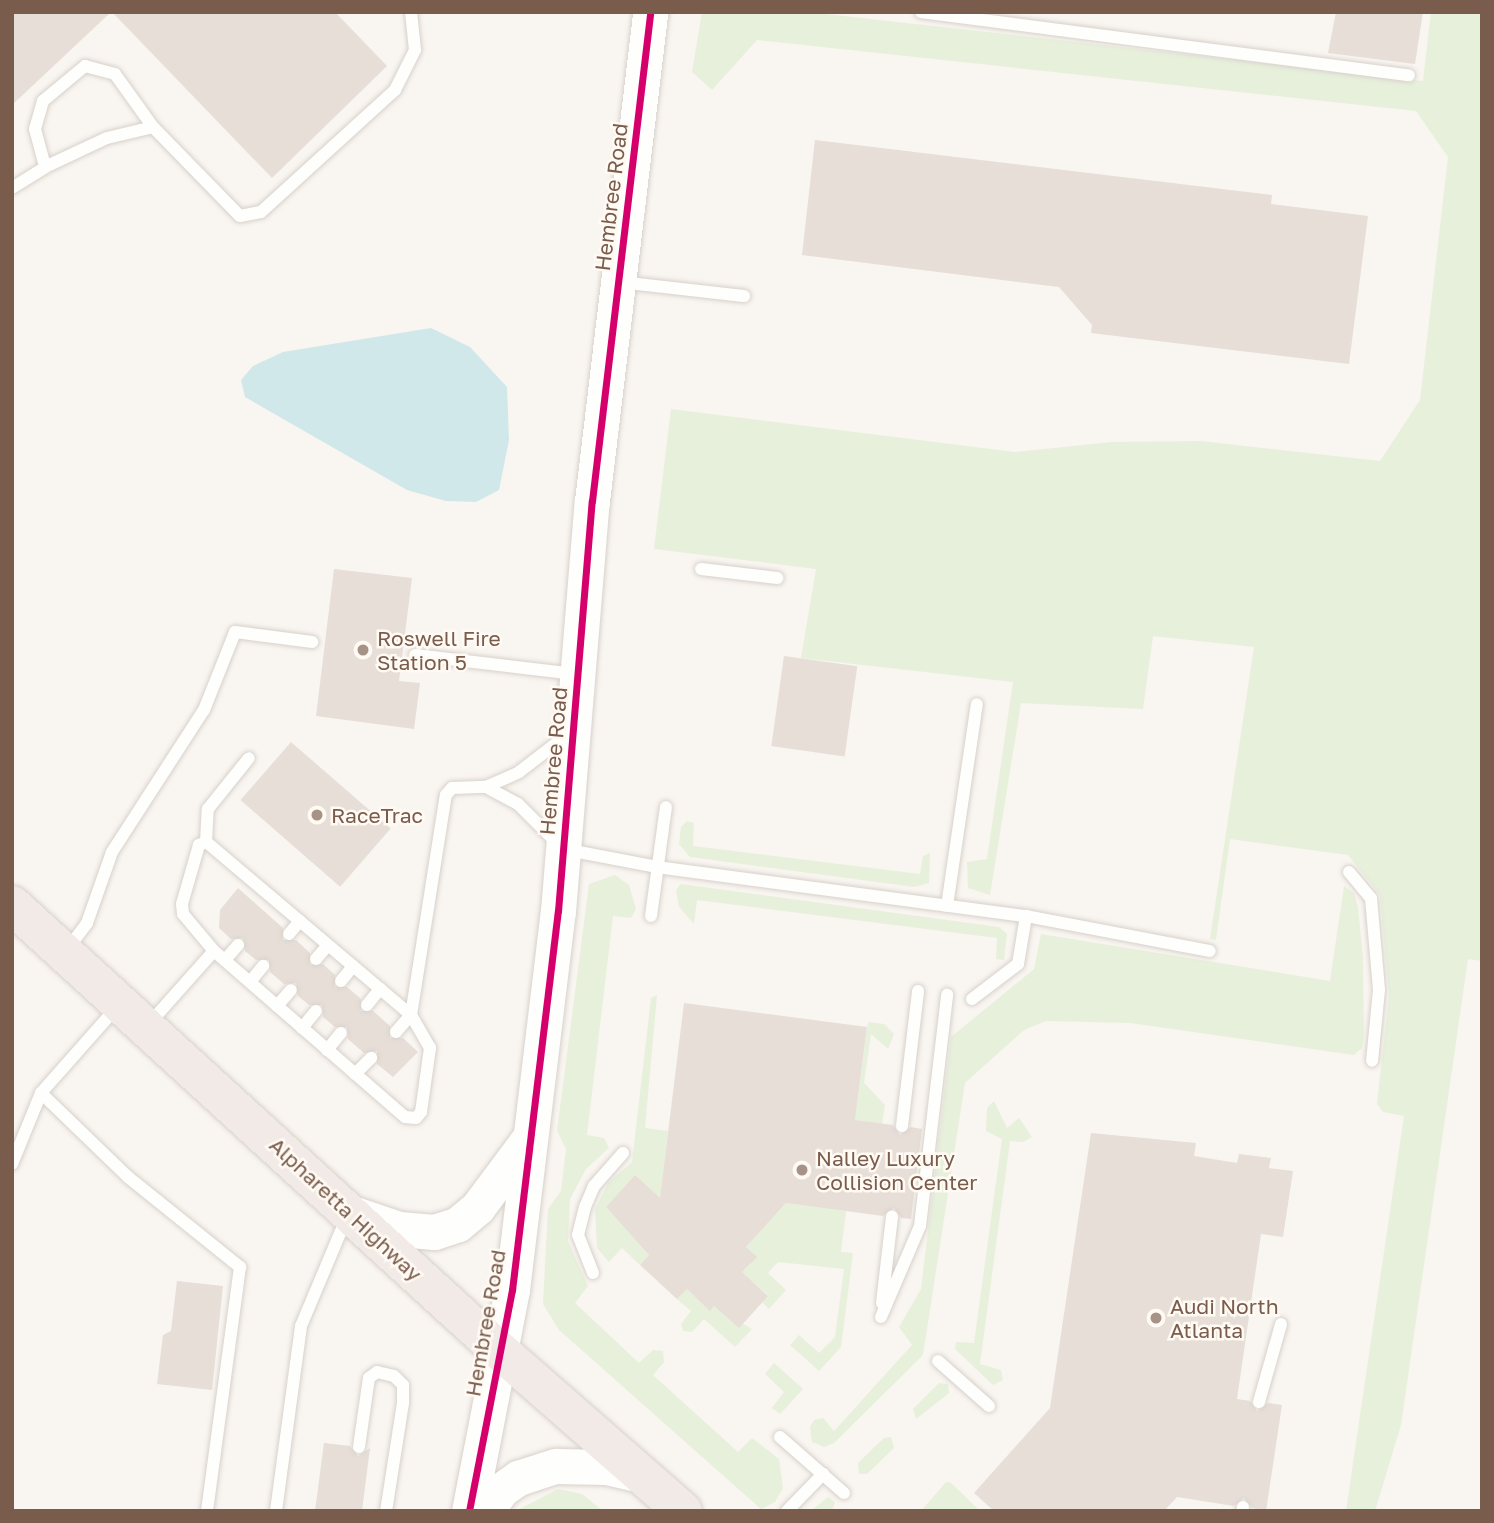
<!DOCTYPE html>
<style>
body{margin:0}
#map{position:relative;width:1494px;height:1523px;overflow:hidden;background:#f9f5f0;font-family:"Golos Text",sans-serif}
div>[style]{position:absolute}
[style*='--x']{left:calc(var(--x)*1px);top:calc(var(--y)*1px);width:calc(var(--w)*1px);rotate:calc(var(--a)*1deg)}
.green>*{inset:0;background:#e7f0db}
.water>*{inset:0;background:#d0e8ea}
.building>*{inset:0;background:#e6ded7;transform-origin:0 0}
.roads{filter:drop-shadow(0 0 2px #d7d1cb) drop-shadow(0 0 2px #d7d1cb)}
.lane>*{height:12px;margin:-6px;padding:0 6px;transform-origin:6px;border-radius:6px;background:#fefefd}
.secondary>*{height:35px;margin:-17.5px;padding:0 17.5px;transform-origin:17.5px;border-radius:17.5px;background:#fefefd}
.highway>*{height:38px;margin:-19px;padding:0 19px;transform-origin:19px;border-radius:19px;background:#f2eae7}
.cycleway>*{height:7px;margin:-3.5px;padding:0 3.5px;transform-origin:3.5px;border-radius:3.5px;background:#d6006c}
.dots>*{width:19px;height:19px;translate:-50% -50%;box-sizing:border-box;border:4px solid #fffaf3;border-radius:50%}
span{translate:-50% -50%;white-space:nowrap;text-align:center;line-height:1.15;-webkit-text-stroke:5px #fffaf3;paint-order:stroke}
.street-label{font-size:21px;color:#7a5c4d}
.poi-label{font-size:21px;color:#7a5c4d}
.left{translate:0 -50%;text-align:left}
.frame{position:absolute;inset:0;border:14px solid #7a5c4d;pointer-events:none}
</style>
<div id="map">
<div class="green">
<i style="clip-path:polygon(702px 12px,808px 12px,1423px 81px,1431px 12px,1482px 12px,1482px 961px,1468px 959px,1401px 1425px,1375px 1511px,1346px 1511px,1404px 1116px,1383px 1112px,1377px 1104px,1389px 995px,1380px 895px,1348px 855px,1230px 839px,1216px 940px,1210px 939px,1254px 647px,1153px 636px,1143px 709px,1021px 703px,990px 895px,968px 888px,967px 862px,987px 859px,1013px 682px,801px 658px,816px 569px,654px 549px,671px 409px,1015px 452px,1111px 442px,1201px 441px,1380px 461px,1420px 400px,1448px 157px,1416px 111px,757px 40px,712px 90px,692px 72px)"></i>
<i style="clip-path:polygon(687px 821px,694px 823px,693px 846px,920px 874px,923px 856px,930px 853px,929px 883px,914px 887px,690px 857px,679px 844px,681px 827px)"></i>
<i style="clip-path:polygon(615px 875px,629px 885px,636px 909px,631px 918px,613px 916px,587px 1135px,604px 1138px,609px 1148px,586px 1169px,570px 1199px,568px 1241px,588px 1286px,575px 1303px,639px 1363px,653px 1350px,663px 1351px,664px 1362px,653px 1375px,738px 1452px,752px 1438px,779px 1459px,783px 1488px,775px 1502px,761px 1509px,559px 1330px,543px 1304px,548px 1209px,561px 1191px,566px 1149px,557px 1131px,589px 884px)"></i>
<i style="clip-path:polygon(681px 884px,999px 927px,1007px 934px,1004px 960px,996px 959px,997px 938px,697px 900px,694px 924px,679px 907px,676px 890px)"></i>
<i style="clip-path:polygon(1344px 886px,1354px 893px,1358px 907px,1363px 958px,1364px 1036px,1362px 1048px,1354px 1055px,1130px 1023px,1046px 1021px,1024px 1030px,965px 1083px,923px 1355px,834px 1443px,824px 1447px,812px 1442px,810px 1427px,814px 1420px,823px 1418px,834px 1431px,912px 1345px,899px 1327px,921px 1289px,951px 1037px,1034px 969px,1041px 934px,1330px 981px)"></i>
<i style="clip-path:polygon(657px 995px,645px 1128px,668px 1131px,660px 1199px,635px 1175px,606px 1207px,649px 1255px,640px 1265px,622px 1248px,609px 1262px,597px 1248px,595px 1209px,608px 1183px,632px 1162px,651px 998px)"></i>
<i style="clip-path:polygon(868px 1022px,884px 1024px,894px 1034px,888px 1049px,871px 1034px,864px 1083px,885px 1105px,882px 1124px,855px 1120px)"></i>
<i style="clip-path:polygon(994px 1101px,1007px 1128px,1019px 1118px,1032px 1137px,1023px 1142px,1010px 1141px,980px 1364px,1001px 1370px,1003px 1380px,993px 1385px,955px 1349px,956px 1342px,974px 1343px,1002px 1139px,986px 1131px,987px 1108px)"></i>
<i style="clip-path:polygon(786px 1203px,846px 1211px,841px 1252px,853px 1253px,841px 1347px,819px 1371px,790px 1345px,799px 1335px,819px 1353px,835px 1337px,844px 1269px,778px 1262px,768px 1273px,786px 1290px,769px 1309px,762px 1302px,768px 1295px,737px 1268px,745px 1270px,756px 1257px,746px 1247px)"></i>
<i style="clip-path:polygon(687px 1289px,710px 1310px,714px 1306px,752px 1329px,735px 1347px,704px 1319px,692px 1332px,683px 1331px,681px 1324px,691px 1311px,677px 1299px)"></i>
<i style="clip-path:polygon(774px 1363px,803px 1389px,780px 1414px,772px 1408px,784px 1392px,765px 1374px)"></i>
<i style="clip-path:polygon(939px 1383px,948px 1384px,949px 1393px,916px 1419px,913px 1409px)"></i>
<i style="clip-path:polygon(891px 1437px,894px 1448px,867px 1474px,859px 1474px,858px 1463px,884px 1438px)"></i>
<i style="clip-path:polygon(946px 1482px,951px 1483px,980px 1511px,921px 1511px)"></i>
<i style="clip-path:polygon(558px 1489px,582px 1494px,603px 1511px,516px 1511px)"></i>
<i style="clip-path:polygon(828px 1497px,835px 1502px,832px 1511px,811px 1511px)"></i>
</div>
<div class="water">
<i style="clip-path:polygon(431px 328px,470px 347px,507px 387px,509px 440px,499px 490px,476px 502px,446px 501px,407px 490px,245px 397px,241px 380px,253px 366px,283px 352px)"></i>
</div>
<div class="building">
<i style="clip-path:polygon(12px 12px,111px 12px,12px 105px)"></i>
<i style="clip-path:polygon(112px 12px,335px 12px,387px 66px,272px 178px)"></i>
<i style="clip-path:polygon(1336px 12px,1423px 12px,1415px 64px,1328px 53px)"></i>
<i style="clip-path:polygon(815px 140px,1272px 195px,1271px 204px,1368px 216px,1349px 364px,1091px 333px,1092px 325px,1059px 287px,802px 255px)"></i>
<i style="clip-path:polygon(334px 569px,412px 578px,399px 681px,420px 683px,414px 729px,316px 716px)"></i>
<i style="left:784px;top:656px;width:74px;height:91px;rotate:8deg"></i>
<i style="left:291px;top:742px;width:132px;height:77px;rotate:41deg"></i>
<i style="clip-path:polygon(238px 888px,283px 928px,283px 940px,296px 940px,310px 953px,310px 965px,323px 964px,335px 975px,335px 987px,347px 987px,361px 999px,361px 1011px,373px 1011px,390px 1026px,390px 1038px,403px 1038px,418px 1052px,393px 1077px,377px 1064px,377px 1051px,364px 1053px,348px 1039px,347px 1027px,335px 1027px,323px 1017px,322px 1005px,309px 1005px,298px 996px,296px 983px,284px 984px,270px 972px,269px 960px,256px 960px,245px 951px,243px 938px,231px 939px,219px 928px,220px 910px)"></i>
<i style="clip-path:polygon(684px 1003px,867px 1027px,855px 1120px,893px 1125px,900px 1135px,911px 1127px,922px 1129px,911px 1219px,901px 1218px,894px 1208px,883px 1216px,786px 1203px,746px 1247px,757px 1257px,742px 1272px,768px 1296px,739px 1328px,714px 1306px,710px 1311px,687px 1289px,677px 1299px,640px 1265px,649px 1255px,606px 1207px,635px 1175px,660px 1198px)"></i>
<i style="clip-path:polygon(1091px 1133px,1196px 1143px,1194px 1156px,1237px 1163px,1239px 1154px,1271px 1158px,1269px 1168px,1293px 1171px,1283px 1237px,1261px 1234px,1237px 1399px,1250px 1401px,1257px 1411px,1268px 1403px,1282px 1405px,1266px 1511px,1252px 1508px,1244px 1498px,1234px 1506px,1177px 1497px,1164px 1511px,994px 1511px,974px 1493px,1050px 1408px)"></i>
<i style="clip-path:polygon(177px 1281px,223px 1286px,212px 1390px,157px 1384px,163px 1335px,171px 1331px)"></i>
<i style="clip-path:polygon(324px 1443px,350px 1446px,358px 1456px,370px 1448px,362px 1511px,315px 1511px)"></i>
</div>
<div class="roads">
<div class="lane">
<i style="--x:921;--y:12;--w:492;--a:7.4"></i>
<i style="--x:153;--y:127;--w:124;--a:45.7"></i>
<i style="--x:240;--y:216;--w:21;--a:-11"></i>
<i style="--x:261;--y:212;--w:181;--a:-42.3"></i>
<i style="--x:395;--y:90;--w:45;--a:-63.4"></i>
<i style="--x:415;--y:50;--w:38;--a:-96"></i>
<i style="--x:12;--y:188;--w:39;--a:-32"></i>
<i style="--x:45;--y:167;--w:68;--a:-25.1"></i>
<i style="--x:107;--y:138;--w:47;--a:-13.4"></i>
<i style="--x:153;--y:127;--w:65;--a:-125.6"></i>
<i style="--x:115;--y:74;--w:31;--a:-165"></i>
<i style="--x:85;--y:66;--w:55;--a:140.2"></i>
<i style="--x:43;--y:101;--w:29;--a:106"></i>
<i style="--x:35;--y:129;--w:39;--a:75"></i>
<i style="--x:619;--y:282;--w:126;--a:6.4"></i>
<i style="--x:701;--y:569;--w:77;--a:6.8"></i>
<i style="--x:415;--y:655;--w:161;--a:6.8"></i>
<i style="--x:486;--y:787;--w:36;--a:28"></i>
<i style="--x:518;--y:804;--w:64;--a:45"></i>
<i style="--x:563;--y:849;--w:96;--a:10.8"></i>
<i style="--x:657;--y:867;--w:372;--a:7.6"></i>
<i style="--x:1026;--y:916;--w:187;--a:10.8"></i>
<i style="--x:206;--y:842;--w:33;--a:-87"></i>
<i style="--x:208;--y:809;--w:65;--a:-51.2"></i>
<i style="--x:1349;--y:872;--w:34;--a:50"></i>
<i style="--x:1371;--y:898;--w:92;--a:85"></i>
<i style="--x:1379;--y:990;--w:71;--a:95.6"></i>
<i style="--x:947;--y:906;--w:204;--a:-81.6"></i>
<i style="--x:651;--y:916;--w:110;--a:-82.2"></i>
<i style="--x:289;--y:934;--w:17;--a:-50"></i>
<i style="--x:66;--y:951;--w:35;--a:-53"></i>
<i style="--x:87;--y:923;--w:75;--a:-70.6"></i>
<i style="--x:112;--y:852;--w:169;--a:-57.1"></i>
<i style="--x:204;--y:710;--w:84;--a:-68.3"></i>
<i style="--x:235;--y:632;--w:78;--a:7.4"></i>
<i style="--x:316;--y:959;--w:18;--a:-49"></i>
<i style="--x:225;--y:960;--w:20;--a:-49"></i>
<i style="--x:341;--y:981;--w:19;--a:-51"></i>
<i style="--x:250;--y:982;--w:21;--a:-51"></i>
<i style="--x:972;--y:999;--w:58;--a:-37.3"></i>
<i style="--x:1018;--y:964;--w:49;--a:-80.5"></i>
<i style="--x:367;--y:1005;--w:21;--a:-51"></i>
<i style="--x:277;--y:1006;--w:21;--a:-49"></i>
<i style="--x:117;--y:1007;--w:115;--a:131.5"></i>
<i style="--x:41;--y:1093;--w:121;--a:44"></i>
<i style="--x:128;--y:1177;--w:144;--a:38.8"></i>
<i style="--x:240;--y:1267;--w:246;--a:97.7"></i>
<i style="--x:148;--y:1025;--w:99;--a:-48.3"></i>
<i style="--x:214;--y:951;--w:253;--a:41"></i>
<i style="--x:405;--y:1117;--w:11;--a:5"></i>
<i style="--x:416;--y:1118;--w:8;--a:-50"></i>
<i style="--x:421;--y:1112;--w:65;--a:-82"></i>
<i style="--x:430;--y:1048;--w:38;--a:-120"></i>
<i style="--x:411;--y:1015;--w:268;--a:-139.8"></i>
<i style="--x:206;--y:842;--w:8;--a:157"></i>
<i style="--x:199;--y:845;--w:61;--a:106.1"></i>
<i style="--x:182;--y:904;--w:10;--a:84"></i>
<i style="--x:183;--y:914;--w:48;--a:50"></i>
<i style="--x:302;--y:1028;--w:22;--a:-51"></i>
<i style="--x:396;--y:1032;--w:23;--a:-49"></i>
<i style="--x:411;--y:1015;--w:223;--a:-81"></i>
<i style="--x:446;--y:795;--w:9;--a:-49"></i>
<i style="--x:452;--y:788;--w:34;--a:-2"></i>
<i style="--x:486;--y:787;--w:36;--a:-24"></i>
<i style="--x:519;--y:772;--w:59;--a:-37.5"></i>
<i style="--x:327;--y:1050;--w:22;--a:-51"></i>
<i style="--x:355;--y:1074;--w:23;--a:-45"></i>
<i style="--x:902;--y:1126;--w:136;--a:-83.2"></i>
<i style="--x:12;--y:1164;--w:77;--a:-67.8"></i>
<i style="--x:593;--y:1273;--w:41;--a:-111.5"></i>
<i style="--x:578;--y:1235;--w:29;--a:-76"></i>
<i style="--x:585;--y:1207;--w:23;--a:-67"></i>
<i style="--x:594;--y:1186;--w:44;--a:-48.7"></i>
<i style="--x:882;--y:1303;--w:87;--a:-83.4"></i>
<i style="--x:881;--y:1317;--w:99;--a:-66.8"></i>
<i style="--x:920;--y:1226;--w:233;--a:-83.3"></i>
<i style="--x:938;--y:1361;--w:68;--a:41.4"></i>
<i style="--x:1259;--y:1402;--w:81;--a:-74.2"></i>
<i style="--x:780;--y:1437;--w:85;--a:41.2"></i>
<i style="--x:359;--y:1447;--w:70;--a:-81.8"></i>
<i style="--x:369;--y:1378;--w:10;--a:-37"></i>
<i style="--x:377;--y:1372;--w:17;--a:13"></i>
<i style="--x:394;--y:1376;--w:13;--a:45"></i>
<i style="--x:403;--y:1385;--w:18;--a:90"></i>
<i style="--x:403;--y:1403;--w:109;--a:98.9"></i>
<i style="--x:276;--y:1511;--w:187;--a:-82.3"></i>
<i style="--x:301;--y:1326;--w:116;--a:-67.2"></i>
<i style="--x:787;--y:1511;--w:52;--a:-45.8"></i>
<i style="--x:1242;--y:1511;--w:4;--a:-76"></i>
</div>
<div class="secondary">
<i style="--x:349;--y:1212;--w:53;--a:18.8"></i>
<i style="--x:399;--y:1229;--w:35;--a:5"></i>
<i style="--x:434;--y:1232;--w:25;--a:-18"></i>
<i style="--x:458;--y:1224;--w:26;--a:-40"></i>
<i style="--x:478;--y:1207;--w:84;--a:-53.3"></i>
<i style="--x:469;--y:1511;--w:225;--a:-79"></i>
<i style="--x:512;--y:1290;--w:382;--a:-83.1"></i>
<i style="--x:558;--y:911;--w:411;--a:-85.3"></i>
<i style="--x:592;--y:501;--w:492;--a:-83.2"></i>
<i style="--x:486;--y:1511;--w:26;--a:-54"></i>
<i style="--x:501;--y:1490;--w:21;--a:-35"></i>
<i style="--x:518;--y:1478;--w:40;--a:-18"></i>
<i style="--x:556;--y:1466;--w:50;--a:1.1"></i>
<i style="--x:606;--y:1467;--w:37;--a:13"></i>
</div>
<div class="highway">
<i style="--x:12;--y:905;--w:661;--a:42.43"></i>
<i style="--x:500;--y:1351;--w:243;--a:41.2"></i>
</div>
</div>
<div class="cycleway">
<i style="--x:469;--y:1511;--w:225;--a:-79"></i>
<i style="--x:512;--y:1290;--w:382;--a:-83.1"></i>
<i style="--x:558;--y:911;--w:411;--a:-85.3"></i>
<i style="--x:592;--y:501;--w:492;--a:-83.2"></i>
</div>
<div class="dots">
<i style="left:363px;top:650px;background:#a69286"></i>
<i style="left:317px;top:815px;background:#a69286"></i>
<i style="left:802px;top:1170px;background:#a69286"></i>
<i style="left:1156px;top:1318px;background:#a69286"></i>
</div>
<div class="street-label">
<span style="left:611px;top:197px;rotate:-83deg">Hembree Road</span>
<span style="left:553px;top:761px;rotate:-85deg">Hembree Road</span>
<span style="left:346px;top:1209px;rotate:43deg">Alpharetta Highway</span>
<span style="left:485px;top:1323px;rotate:-80deg">Hembree Road</span>
</div>
<div class="poi-label">
<span class="left" style="left:377px;top:650px">Roswell Fire<br>Station 5</span>
<span class="left" style="left:331px;top:815px">RaceTrac</span>
<span class="left" style="left:816px;top:1170px">Nalley Luxury<br>Collision Center</span>
<span class="left" style="left:1170px;top:1318px">Audi North<br>Atlanta</span>
</div>
<div class="frame"></div>
</div>
